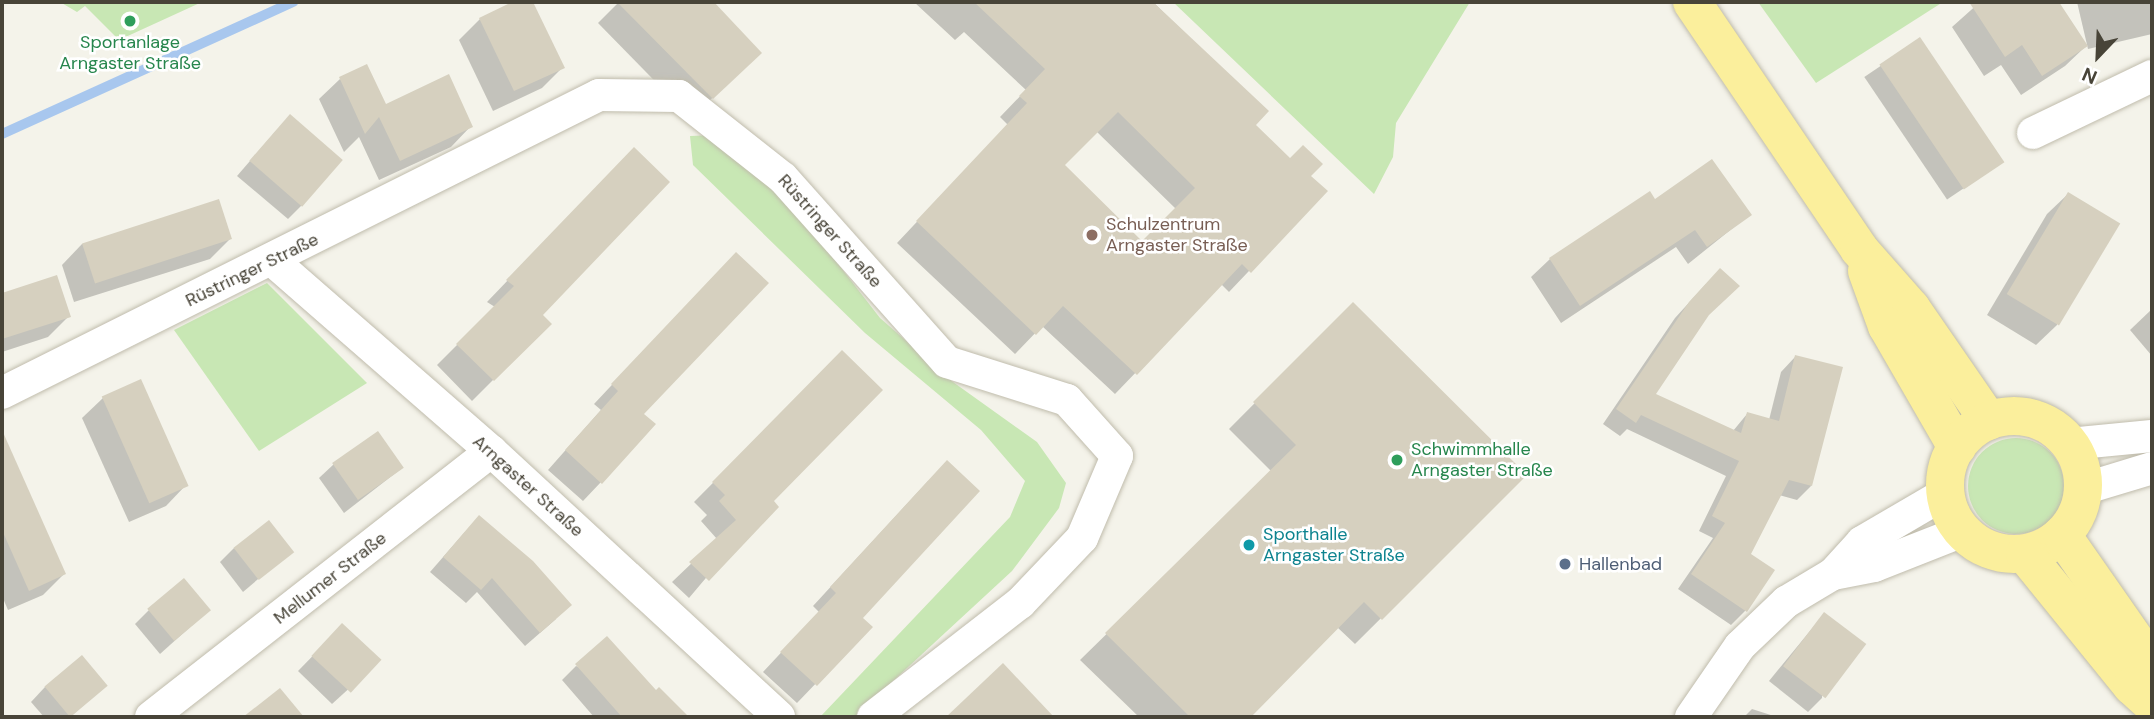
<!DOCTYPE html>
<meta charset="utf-8">
<style>
body{margin:0}
#map{position:relative;width:2154px;height:719px;overflow:hidden;background:#f4f3ea;font-family:"DM Sans",sans-serif}
div>[style]{position:absolute}
[style*='--x']{left:calc(var(--x)*1px);top:calc(var(--y)*1px);width:calc(var(--w)*1px);rotate:calc(var(--a)*1deg)}
.green>*{inset:0;background:#c8e7b4}
.round{border-radius:50%}
.shadow>*{inset:0;background:#0003;transform-origin:0 0}
.stream>*{height:10px;margin:-5px;padding:0 5px;transform-origin:5px;border-radius:5px;background:#a8c7ee}
.building>*{inset:0;background:#d6d0bf;transform-origin:0 0}
.roads{filter:drop-shadow(0 0 2px #c0bcac) drop-shadow(0 0 2px #c0bcac)}
.minor>*{height:32px;margin:-16px;padding:0 16px;transform-origin:16px;border-radius:16px;background:#fff}
.primary>*{height:38px;margin:-19px;padding:0 19px;transform-origin:19px;border-radius:19px;background:#fbef9c}
.primary>.ring{margin:-19px;padding:0;box-sizing:content-box;background:none;border:38px solid #fbef9c;border-radius:50%}
.dots>*{width:19px;height:19px;translate:-50% -50%;box-sizing:border-box;border:4px solid #fff;border-radius:50%}
span{translate:-50% -50%;white-space:nowrap;text-align:center;line-height:1.15;-webkit-text-stroke:5px #fff;paint-order:stroke}
.leisure-label{font-size:18px;color:#27864d}
.left{translate:0 -50%;text-align:left}
.education-label{font-size:18px;color:#785e54}
.street-label{font-size:18px;color:#484438}
.culture-label{font-size:18px;color:#0d838f}
.service-label{font-size:18px;color:#4e5e75}
.frame{position:absolute;inset:0;border:4px solid #484438;pointer-events:none}
.north{position:absolute;left:2063px;top:21px;width:70px;height:70px;-webkit-text-stroke:5px #fff;paint-order:stroke;rotate:203deg;font-size:19px;font-weight:700;line-height:28px;text-align:center;color:#484438}
.north::after{content:'';display:block;margin:auto;width:24px;height:32px;background:#484438;clip-path:polygon(50% 0,100% 100%,50% 72%,0 100%)}
</style>
<div id="map">
<div class="green">
<i style="clip-path:polygon(60px 2px,202px 2px,119px 40px,85px 6px,77px 12px)"></i>
<i style="clip-path:polygon(1173px 2px,1470px 2px,1396px 123px,1393px 157px,1374px 194px)"></i>
<i style="clip-path:polygon(1758px 2px,1943px 2px,1816px 83px)"></i>
<i style="clip-path:polygon(715px 135px,776px 184px,880px 318px,953px 382px,1037px 442px,1066px 483px,1059px 508px,1012px 571px,854px 717px,820px 717px,1010px 517px,1025px 481px,981px 430px,865px 333px,693px 165px,690px 136px)"></i>
<i style="clip-path:polygon(267px 283px,367px 383px,259px 451px,174px 330px)"></i>
<i class="round" style="left:1968px;top:438px;width:96px;height:96px"></i>
</div>
<div class="shadow">
<i style="clip-path:polygon(516px 2px,531px 2px,563px 67px,542px 88px,493px 111px,459px 40px,480px 19px)"></i>
<i style="clip-path:polygon(619px 2px,712px 2px,760px 53px,691px 118px,598px 23px)"></i>
<i style="clip-path:polygon(evenodd,914px 2px,1153px 2px,1266px 112px,1253px 125px,1325px 191px,1229px 292px,1221px 284px,1115px 394px,1042px 326px,1015px 354px,897px 243px,1008px 125px,1000px 117px,1026px 90px,964px 32px,955px 40px,914px 2px,1096px 131px,1176px 209px,1142px 244px,1062px 165px,1096px 131px)"></i>
<i style="clip-path:polygon(1980px 2px,2033px 2px,2036px 6px,2057px 2px,2086px 46px,2065px 66px,2021px 95px,2001px 65px,1984px 76px,1952px 27px)"></i>
<i style="clip-path:polygon(2077px 2px,2152px 2px,2152px 34px,2088px 49px)"></i>
<i style="left:1919px;top:40px;width:148px;height:66px;rotate:56deg"></i>
<i style="clip-path:polygon(340px 79px,385px 106px,471px 126px,451px 147px,379px 180px,359px 137px,344px 152px,319px 99px)"></i>
<i style="clip-path:polygon(276px 131px,302px 205px,288px 219px,237px 176px)"></i>
<i style="clip-path:polygon(613px 170px,540px 315px,549px 324px,472px 401px,437px 365px,495px 307px,487px 302px)"></i>
<i style="clip-path:polygon(2068px 194px,2057px 325px,2036px 345px,1987px 315px,2047px 214px)"></i>
<i style="clip-path:polygon(1655px 202px,1749px 215px,1688px 264px,1676px 247px,1561px 323px,1531px 277px,1550px 259px)"></i>
<i style="clip-path:polygon(230px 239px,210px 259px,74px 302px,62px 265px,82px 244px)"></i>
<i style="clip-path:polygon(718px 272px,642px 414px,601px 482px,583px 501px,548px 470px,601px 410px,594px 404px)"></i>
<i style="clip-path:polygon(56px 277px,69px 316px,48px 337px,2px 352px,2px 295px)"></i>
<i style="clip-path:polygon(1706px 284px,1707px 316px,1654px 394px,1733px 431px,1747px 414px,1769px 420px,1781px 372px,1795px 357px,1811px 486px,1797px 500px,1779px 495px,1749px 555px,1745px 611px,1731px 625px,1678px 589px,1713px 538px,1699px 531px,1726px 476px,1627px 429px,1620px 436px,1603px 424px,1675px 318px)"></i>
<i style="clip-path:polygon(1353px 304px,1525px 475px,1355px 644px,1337px 627px,1248px 717px,1139px 717px,1080px 660px,1272px 472px,1229px 429px)"></i>
<i style="clip-path:polygon(2152px 309px,2152px 356px,2130px 330px)"></i>
<i style="clip-path:polygon(842px 353px,771px 501px,689px 598px,672px 582px,717px 539px,701px 521px,707px 515px,694px 502px)"></i>
<i style="clip-path:polygon(140px 381px,186px 485px,166px 506px,129px 522px,82px 418px,103px 398px)"></i>
<i style="clip-path:polygon(7px 446px,64px 574px,43px 595px,8px 610px,2px 596px,2px 448px)"></i>
<i style="clip-path:polygon(334px 464px,402px 468px,344px 513px,319px 478px)"></i>
<i style="clip-path:polygon(929px 480px,860px 618px,870px 627px,797px 703px,763px 672px,819px 612px,813px 606px)"></i>
<i style="clip-path:polygon(465px 532px,556px 619px,525px 646px,477px 592px,466px 603px,430px 572px)"></i>
<i style="clip-path:polygon(234px 548px,291px 551px,243px 592px,220px 562px)"></i>
<i style="clip-path:polygon(149px 610px,209px 610px,160px 654px,135px 624px)"></i>
<i style="clip-path:polygon(1824px 614px,1822px 698px,1808px 712px,1769px 681px)"></i>
<i style="clip-path:polygon(342px 626px,365px 674px,332px 704px,298px 671px)"></i>
<i style="clip-path:polygon(576px 666px,656px 693px,659px 690px,686px 717px,594px 717px,562px 680px)"></i>
<i style="clip-path:polygon(105px 686px,70px 717px,44px 717px,31px 702px,45px 687px)"></i>
<i style="clip-path:polygon(1752px 709px,1777px 717px,1744px 717px)"></i>
</div>
<div class="stream">
<i style="--x:2;--y:134;--w:320;--a:-24.4"></i>
</div>
<div class="building">
<i style="clip-path:polygon(512px 2px,533px 2px,565px 68px,514px 91px,479px 18px)"></i>
<i style="clip-path:polygon(617px 2px,714px 2px,762px 53px,713px 99px)"></i>
<i style="clip-path:polygon(evenodd,974px 2px,1153px 2px,1269px 111px,1256px 125px,1290px 158px,1303px 145px,1323px 164px,1311px 176px,1328px 191px,1251px 273px,1242px 264px,1137px 375px,1063px 306px,1036px 335px,916px 221px,1027px 103px,1019px 96px,1045px 69px,974px 2px,1118px 112px,1195px 188px,1142px 241px,1065px 165px,1118px 112px)"></i>
<i style="clip-path:polygon(1969px 2px,2059px 2px,2088px 46px,2042px 76px,2022px 45px,2005px 57px)"></i>
<i style="left:1920px;top:37px;width:151px;height:49px;rotate:56deg"></i>
<i style="clip-path:polygon(367px 64px,386px 104px,449px 74px,473px 127px,400px 161px,379px 117px,365px 134px,339px 77px)"></i>
<i style="left:290px;top:114px;width:70px;height:62px;rotate:41deg"></i>
<i style="clip-path:polygon(634px 147px,670px 182px,543px 315px,552px 324px,494px 381px,456px 344px,514px 286px,506px 280px)"></i>
<i style="clip-path:polygon(1712px 159px,1752px 215px,1707px 247px,1695px 230px,1580px 306px,1549px 258px,1650px 191px,1655px 199px)"></i>
<i style="left:2068px;top:192px;width:61px;height:119px;rotate:31deg"></i>
<i style="left:219px;top:199px;width:42px;height:144px;rotate:72deg"></i>
<i style="clip-path:polygon(736px 252px,769px 283px,644px 414px,656px 424px,602px 484px,565px 450px,618px 391px,611px 384px)"></i>
<i style="clip-path:polygon(1720px 268px,1740px 286px,1709px 315px,1656px 394px,1741px 433px,1747px 412px,1779px 421px,1795px 355px,1843px 367px,1812px 486px,1789px 480px,1751px 554px,1775px 570px,1747px 612px,1691px 574px,1725px 523px,1712px 516px,1739px 461px,1641px 415px,1636px 423px,1616px 409px,1689px 302px)"></i>
<i style="clip-path:polygon(57px 275px,71px 317px,2px 339px,2px 293px)"></i>
<i style="clip-path:polygon(1353px 302px,1527px 475px,1382px 620px,1364px 602px,1251px 717px,1190px 717px,1105px 633px,1296px 445px,1253px 402px)"></i>
<i style="clip-path:polygon(842px 350px,883px 390px,774px 501px,779px 507px,709px 581px,689px 562px,736px 520px,719px 501px,725px 495px,712px 482px)"></i>
<i style="left:141px;top:379px;width:117px;height:43px;rotate:66deg"></i>
<i style="clip-path:polygon(2px 430px,66px 574px,29px 591px,2px 530px)"></i>
<i style="left:378px;top:431px;width:45px;height:56px;rotate:55deg"></i>
<i style="clip-path:polygon(947px 460px,980px 491px,863px 618px,873px 627px,817px 686px,780px 652px,836px 593px,830px 587px)"></i>
<i style="clip-path:polygon(479px 515px,533px 561px,572px 605px,540px 633px,492px 578px,481px 590px,443px 557px)"></i>
<i style="left:269px;top:520px;width:41px;height:45px;rotate:52deg"></i>
<i style="left:184px;top:578px;width:42px;height:48px;rotate:50deg"></i>
<i style="left:1824px;top:612px;width:53px;height:68px;rotate:37deg"></i>
<i style="left:342px;top:623px;width:54px;height:45px;rotate:43deg"></i>
<i style="clip-path:polygon(607px 636px,656px 690px,659px 687px,689px 717px,622px 717px,575px 664px)"></i>
<i style="left:82px;top:655px;width:40px;height:49px;rotate:50deg"></i>
<i style="clip-path:polygon(1003px 663px,1054px 717px,946px 717px)"></i>
<i style="clip-path:polygon(280px 688px,304px 717px,243px 717px)"></i>
</div>
<div class="roads">
<div class="minor">
<i style="--x:2033;--y:133;--w:132;--a:-25.6"></i>
<i style="--x:272;--y:260;--w:291;--a:41.1"></i>
<i style="--x:491;--y:451;--w:392;--a:42.7"></i>
<i style="--x:2;--y:393;--w:667;--a:-26.53"></i>
<i style="--x:599;--y:95;--w:80;--a:0.7"></i>
<i style="--x:679;--y:96;--w:132;--a:38.3"></i>
<i style="--x:783;--y:178;--w:246;--a:48.3"></i>
<i style="--x:947;--y:362;--w:126;--a:17.6"></i>
<i style="--x:1067;--y:400;--w:75;--a:48.2"></i>
<i style="--x:1117;--y:456;--w:89;--a:113.1"></i>
<i style="--x:1082;--y:538;--w:90;--a:133.6"></i>
<i style="--x:1020;--y:603;--w:186;--a:142.2"></i>
<i style="--x:2069;--y:444;--w:83;--a:-5.5"></i>
<i style="--x:2083;--y:489;--w:72;--a:-16.9"></i>
<i style="--x:1833;--y:574;--w:42;--a:-11"></i>
<i style="--x:1874;--y:566;--w:96;--a:-21.5"></i>
<i style="--x:151;--y:717;--w:432;--a:-38"></i>
<i style="--x:1691;--y:717;--w:86;--a:-55.4"></i>
<i style="--x:1740;--y:646;--w:64;--a:-43.7"></i>
<i style="--x:1786;--y:602;--w:55;--a:-30.8"></i>
<i style="--x:1833;--y:574;--w:43;--a:-47.8"></i>
<i style="--x:1862;--y:542;--w:97;--a:-30.3"></i>
</div>
<div class="primary">
<i style="--x:1692;--y:2;--w:298;--a:55.9"></i>
<i style="--x:1859;--y:249;--w:79;--a:48.6"></i>
<i style="--x:1911;--y:308;--w:137;--a:55.4"></i>
<i style="--x:1867;--y:271;--w:59;--a:70"></i>
<i style="--x:1887;--y:326;--w:140;--a:60"></i>
<i class="ring" style="left:1945px;top:416px;width:100px;height:100px"></i>
<i style="--x:2062;--y:535;--w:157;--a:55.1"></i>
<i style="--x:2025;--y:554;--w:170;--a:51"></i>
<i style="--x:2132;--y:686;--w:27;--a:42"></i>
</div>
</div>
<div class="dots">
<i style="left:130px;top:21px;background:#2e9e5b"></i>
<i style="left:1092px;top:235px;background:#8d6e63"></i>
<i style="left:1397px;top:460px;background:#2e9e5b"></i>
<i style="left:1249px;top:545px;background:#0f9aa8"></i>
<i style="left:1565px;top:564px;background:#5c6f8a"></i>
</div>
<div class="leisure-label">
<span style="left:130px;top:53px">Sportanlage<br>Arngaster Straße</span>
<span class="left" style="left:1411px;top:460px">Schwimmhalle<br>Arngaster Straße</span>
</div>
<div class="education-label">
<span class="left" style="left:1106px;top:235px">Schulzentrum<br>Arngaster Straße</span>
</div>
<div class="street-label">
<span style="left:830px;top:231px;rotate:48deg">Rüstringer Straße</span>
<span style="left:252px;top:270px;rotate:-26deg">Rüstringer Straße</span>
<span style="left:528px;top:486px;rotate:42deg">Arngaster Straße</span>
<span style="left:330px;top:578px;rotate:-38deg">Mellumer Straße</span>
</div>
<div class="culture-label">
<span class="left" style="left:1263px;top:545px">Sporthalle<br>Arngaster Straße</span>
</div>
<div class="service-label">
<span class="left" style="left:1579px;top:564px">Hallenbad</span>
</div>
<div class="frame"></div>
<div class="north">N</div>
</div>
